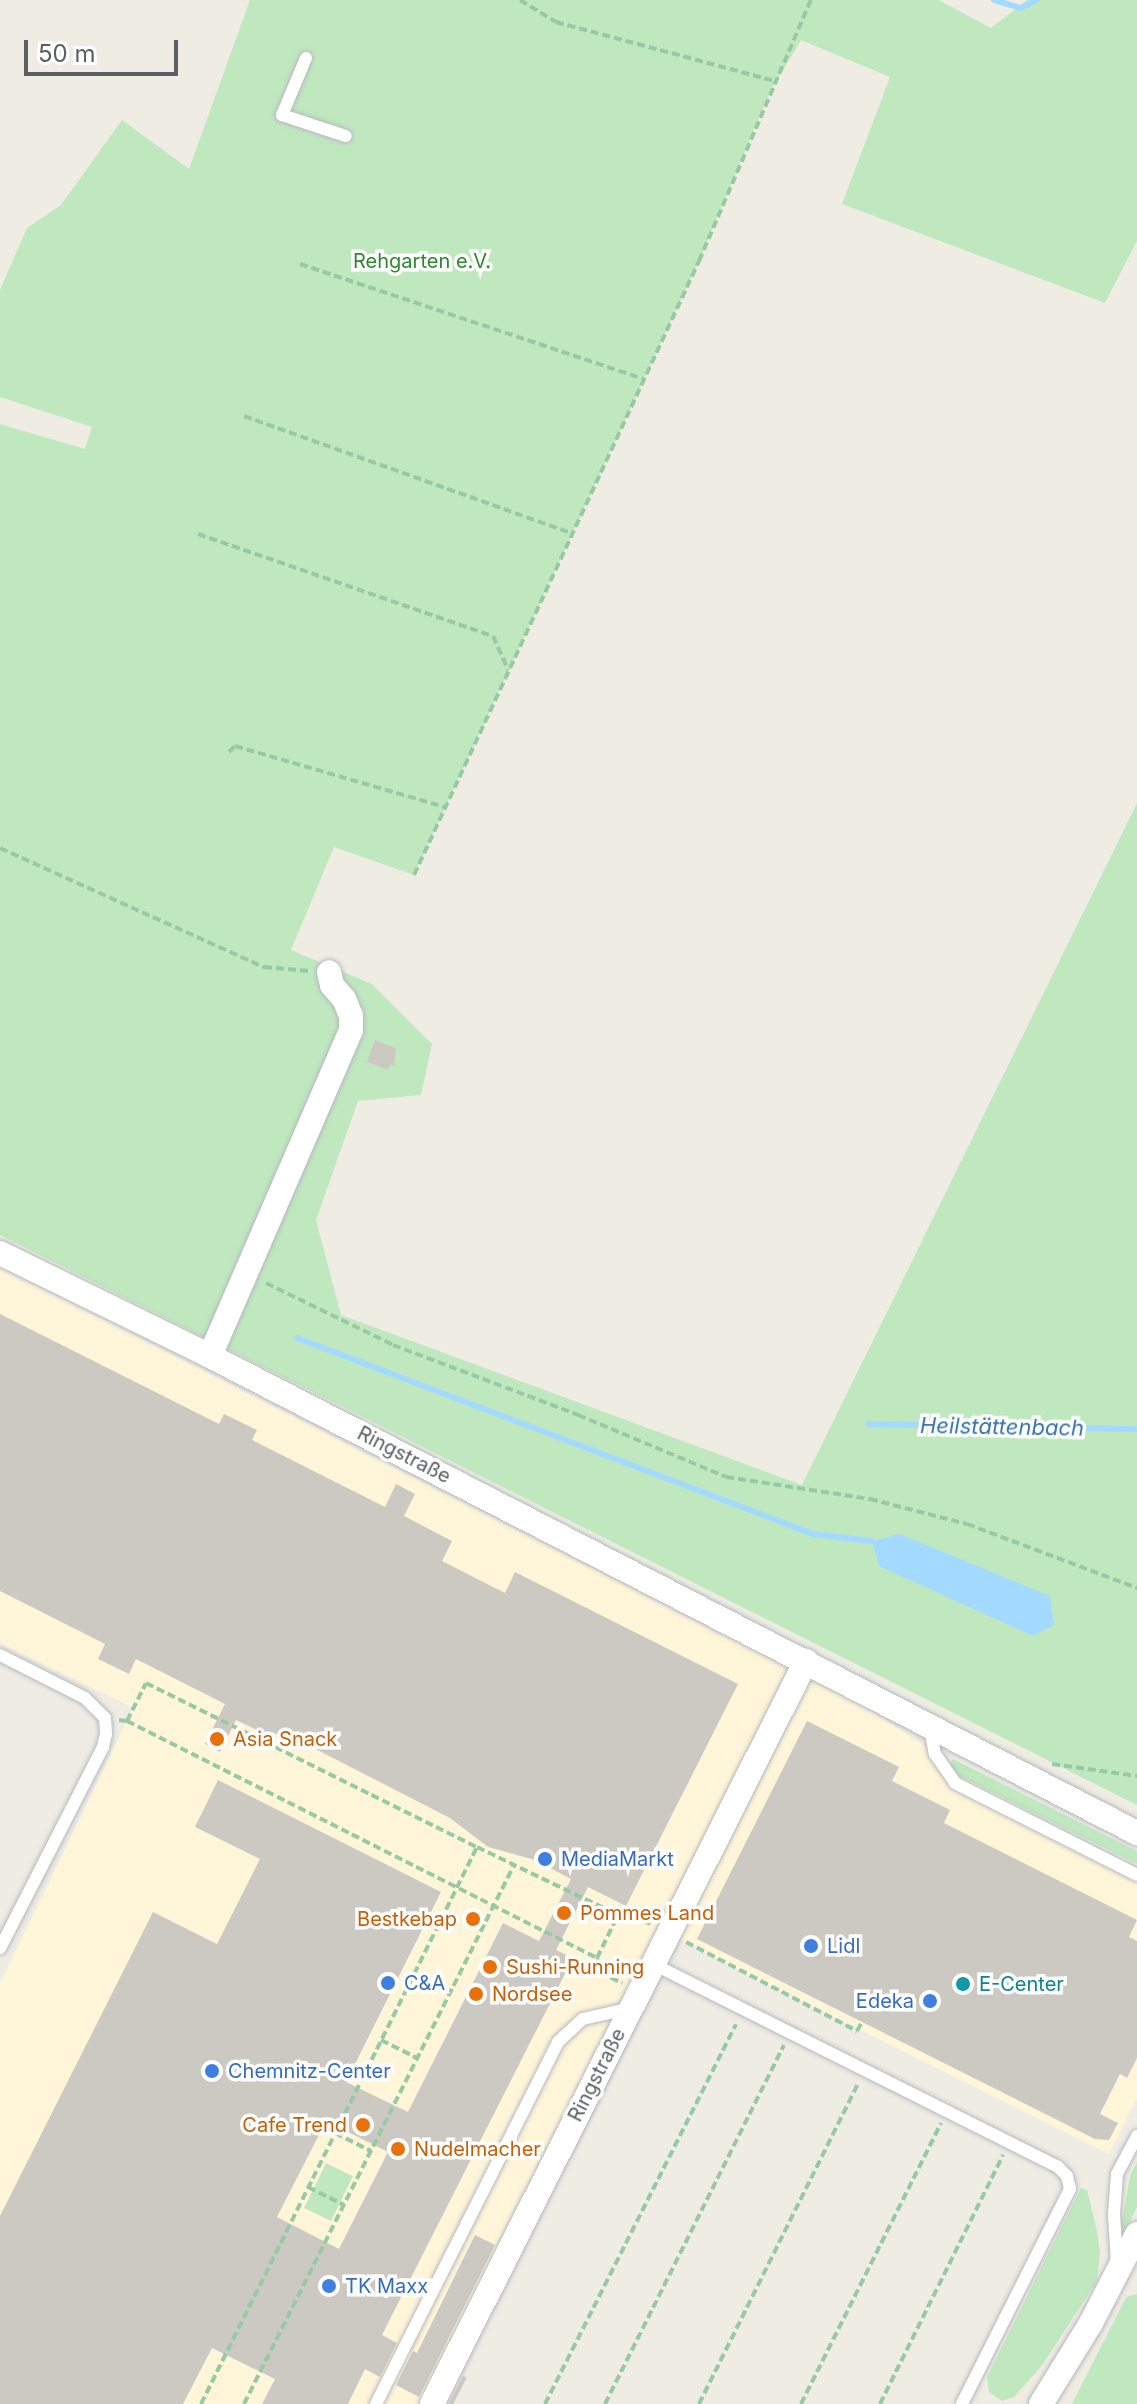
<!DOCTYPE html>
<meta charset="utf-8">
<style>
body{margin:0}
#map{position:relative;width:1137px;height:2404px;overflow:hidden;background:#efece4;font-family:Inter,sans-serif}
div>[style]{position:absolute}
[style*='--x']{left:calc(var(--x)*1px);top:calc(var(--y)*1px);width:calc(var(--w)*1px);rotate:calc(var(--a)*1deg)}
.commercial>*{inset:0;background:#fff5d9}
.green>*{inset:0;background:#c0e8bf;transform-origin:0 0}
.water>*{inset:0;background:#a4daff}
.stream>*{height:6px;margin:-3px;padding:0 3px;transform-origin:3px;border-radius:3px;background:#a4daff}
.building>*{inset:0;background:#ccc9c3;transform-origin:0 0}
.path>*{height:4px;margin-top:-2px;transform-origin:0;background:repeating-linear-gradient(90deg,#97caa4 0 8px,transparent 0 12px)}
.roads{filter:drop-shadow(0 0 2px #b6babe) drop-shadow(0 0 2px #b6babe)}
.service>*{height:12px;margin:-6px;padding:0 6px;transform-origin:6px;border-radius:6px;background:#fff}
.minor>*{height:24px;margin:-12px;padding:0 12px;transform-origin:12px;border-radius:12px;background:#fff}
.dots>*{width:22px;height:22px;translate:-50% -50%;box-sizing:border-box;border:4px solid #fff;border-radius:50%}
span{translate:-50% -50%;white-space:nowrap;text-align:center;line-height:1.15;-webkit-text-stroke:7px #fff;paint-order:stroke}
.park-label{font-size:20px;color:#308732}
.street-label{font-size:20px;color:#5c6065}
.food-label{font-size:20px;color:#c56008}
.left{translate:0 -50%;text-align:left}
.right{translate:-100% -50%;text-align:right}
.shop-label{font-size:20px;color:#366cbe}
.culture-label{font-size:20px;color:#0d838f}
.water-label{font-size:22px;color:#3875ae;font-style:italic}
.scale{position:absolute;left:24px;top:40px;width:154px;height:36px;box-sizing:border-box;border:4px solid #5c6065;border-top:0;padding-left:10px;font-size:24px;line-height:28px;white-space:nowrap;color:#5c6065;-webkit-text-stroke:6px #fff;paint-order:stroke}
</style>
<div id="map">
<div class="commercial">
<i style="clip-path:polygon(0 1267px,865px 1707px,1137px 1882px,1137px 2098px,1109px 2154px,668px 1934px,421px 2404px,0 2404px,0 1984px,133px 1708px,0 1643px)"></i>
</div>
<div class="green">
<i style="clip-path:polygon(250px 0,939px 0,991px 28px,1027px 0,1137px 0,1137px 241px,1105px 303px,842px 204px,890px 77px,801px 40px,770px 92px,699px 261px,414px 875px,334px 847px,291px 950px,372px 984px,432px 1044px,421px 1095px,358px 1101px,316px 1220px,341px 1315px,802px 1485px,1137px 803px,1137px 1805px,0 1235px,0 424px,85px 449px,92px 427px,0 397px,0 290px,27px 228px,61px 205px,122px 120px,189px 169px)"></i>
<i style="clip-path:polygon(953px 1759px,1137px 1851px,1137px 1864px,953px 1773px,948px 1767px)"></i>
<i style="clip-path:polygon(1137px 2162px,1137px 2207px,1125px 2232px,1121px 2226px,1130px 2176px)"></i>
<i style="left:326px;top:2163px;width:30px;height:50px;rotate:26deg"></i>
<i style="clip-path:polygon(1081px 2188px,1087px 2190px,1097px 2231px,1100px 2253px,1097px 2281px,1041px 2367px,1014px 2397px,1002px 2401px,989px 2392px,987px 2377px)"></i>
<i style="clip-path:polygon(1137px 2294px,1137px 2404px,1072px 2404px,1126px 2297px)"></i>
</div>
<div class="water">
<i style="clip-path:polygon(900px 1534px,1050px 1596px,1054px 1625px,1033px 1636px,879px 1566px,872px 1541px)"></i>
</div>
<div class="stream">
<i style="--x:994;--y:0;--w:28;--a:17"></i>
<i style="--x:1021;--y:8;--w:18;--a:-27"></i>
<i style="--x:297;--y:1338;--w:552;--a:20.8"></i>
<i style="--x:813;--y:1534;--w:59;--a:6.8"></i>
<i style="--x:868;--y:1424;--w:269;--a:1.1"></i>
</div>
<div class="building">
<i style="clip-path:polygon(375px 1040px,396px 1048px,394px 1066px,391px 1064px,388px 1070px,367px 1062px)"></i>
<i style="clip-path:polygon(evenodd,0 1314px,219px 1424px,224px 1414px,257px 1430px,252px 1440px,385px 1507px,396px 1484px,415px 1494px,404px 1516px,452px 1541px,442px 1561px,505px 1593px,515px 1572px,738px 1684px,626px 1906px,588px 1887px,556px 1950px,573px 1958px,382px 2335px,397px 2343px,380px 2377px,365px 2369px,348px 2404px,262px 2404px,275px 2379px,212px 2348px,183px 2404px,0 2404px,0 2216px,153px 1912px,217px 1944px,260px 1859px,195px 1827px,218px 1780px,441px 1892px,346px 2082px,408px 2112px,503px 1923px,539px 1941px,571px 1879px,535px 1860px,488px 1847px,450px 1818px,290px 1736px,259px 1731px,236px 1720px,220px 1752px,205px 1744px,225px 1704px,136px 1659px,129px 1674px,98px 1659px,105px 1644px,0 1591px,0 1314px,326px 2121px,388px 2152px,339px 2249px,277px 2217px,326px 2121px)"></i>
<i style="clip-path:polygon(807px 1721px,899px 1767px,892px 1781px,950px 1810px,944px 1823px,1137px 1920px,1129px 1937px,1137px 1941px,1137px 2058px,1127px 2078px,1120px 2074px,1100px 2114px,1118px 2123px,1109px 2140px,1095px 2139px,697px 1939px)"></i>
<i style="clip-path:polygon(475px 2235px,495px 2245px,419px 2397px,396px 2385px,413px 2351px,417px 2353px)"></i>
<i style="left:463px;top:2376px;width:4px;height:31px;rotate:27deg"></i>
</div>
<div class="path">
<i style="--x:520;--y:0;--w:42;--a:31.4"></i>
<i style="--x:556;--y:22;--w:227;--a:15.1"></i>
<i style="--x:300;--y:264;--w:362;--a:18.5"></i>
<i style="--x:244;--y:416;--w:350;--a:19.7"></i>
<i style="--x:198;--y:534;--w:312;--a:19.1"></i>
<i style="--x:493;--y:636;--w:37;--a:66"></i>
<i style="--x:229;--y:752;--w:8;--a:-45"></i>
<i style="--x:235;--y:746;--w:219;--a:16.2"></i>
<i style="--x:0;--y:848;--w:290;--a:24.3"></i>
<i style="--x:264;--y:967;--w:46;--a:5"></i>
<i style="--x:414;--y:875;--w:677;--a:-65.1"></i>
<i style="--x:699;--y:261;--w:284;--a:-66.8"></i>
<i style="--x:266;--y:1283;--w:141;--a:26"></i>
<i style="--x:393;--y:1345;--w:198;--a:20.7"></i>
<i style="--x:578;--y:1415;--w:160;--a:22.7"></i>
<i style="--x:726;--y:1477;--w:146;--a:8.7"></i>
<i style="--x:870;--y:1499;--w:100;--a:14.5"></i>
<i style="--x:967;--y:1524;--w:182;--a:20.6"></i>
<i style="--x:119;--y:1720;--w:8;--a:7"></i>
<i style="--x:127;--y:1721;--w:42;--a:-63.4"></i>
<i style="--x:146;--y:1683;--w:369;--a:26.4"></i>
<i style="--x:477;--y:1847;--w:157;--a:25.7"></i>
<i style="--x:618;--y:1915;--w:15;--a:4"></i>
<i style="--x:633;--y:1916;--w:19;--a:25"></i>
<i style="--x:127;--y:1721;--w:526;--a:26.76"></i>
<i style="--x:597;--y:1958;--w:14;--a:78"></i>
<i style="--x:600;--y:1972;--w:25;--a:27"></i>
<i style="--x:1052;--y:1764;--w:86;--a:8"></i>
<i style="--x:686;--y:1942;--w:193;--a:27.5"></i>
<i style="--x:857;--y:2031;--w:10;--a:-61"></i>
<i style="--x:597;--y:1958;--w:48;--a:-64"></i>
<i style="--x:381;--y:2040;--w:40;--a:26.6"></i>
<i style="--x:335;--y:2133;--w:40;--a:26.6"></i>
<i style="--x:308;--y:2187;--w:40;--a:26.6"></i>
<i style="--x:201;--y:2404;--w:622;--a:-63.64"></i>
<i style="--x:244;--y:2404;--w:603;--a:-63.39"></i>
<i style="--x:545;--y:2404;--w:425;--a:-63.3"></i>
<i style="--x:605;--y:2404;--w:401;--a:-63.5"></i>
<i style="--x:699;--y:2404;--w:358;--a:-63.6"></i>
<i style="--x:801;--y:2404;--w:314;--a:-63.5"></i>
<i style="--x:880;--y:2404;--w:278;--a:-63.7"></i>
</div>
<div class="roads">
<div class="service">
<i style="--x:306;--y:58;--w:62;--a:112.8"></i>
<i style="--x:282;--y:115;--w:67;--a:18.2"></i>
<i style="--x:0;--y:1655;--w:95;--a:26.8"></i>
<i style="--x:85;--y:1698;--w:28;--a:45"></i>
<i style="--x:105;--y:1718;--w:16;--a:86"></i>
<i style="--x:106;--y:1734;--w:13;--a:103"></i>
<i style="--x:103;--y:1747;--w:226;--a:117.1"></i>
<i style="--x:930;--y:1727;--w:27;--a:80"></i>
<i style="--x:935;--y:1754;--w:35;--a:55"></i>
<i style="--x:955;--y:1783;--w:204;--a:26.8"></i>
<i style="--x:653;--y:1964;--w:453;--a:26.6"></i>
<i style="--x:1058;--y:2167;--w:13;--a:45"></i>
<i style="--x:1067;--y:2176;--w:13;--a:77"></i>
<i style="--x:1070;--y:2189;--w:241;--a:116.7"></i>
<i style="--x:1117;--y:2264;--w:50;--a:-93.4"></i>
<i style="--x:1114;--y:2214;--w:40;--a:-85.7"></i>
<i style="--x:1117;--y:2174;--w:43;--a:-62.2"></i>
<i style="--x:376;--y:2404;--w:405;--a:-63.3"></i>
<i style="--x:558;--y:2042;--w:34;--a:-43"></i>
<i style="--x:583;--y:2019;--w:49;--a:-12.9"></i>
</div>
<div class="minor">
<i style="--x:0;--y:1253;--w:234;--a:26.1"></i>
<i style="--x:210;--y:1356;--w:1043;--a:27.23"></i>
<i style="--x:210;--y:1356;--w:355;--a:-66.6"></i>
<i style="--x:351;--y:1030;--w:14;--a:-90"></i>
<i style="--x:351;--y:1016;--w:18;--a:-112"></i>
<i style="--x:344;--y:999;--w:18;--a:-131"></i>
<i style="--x:332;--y:985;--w:13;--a:-103"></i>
<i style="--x:432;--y:2404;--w:832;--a:-63.28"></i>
<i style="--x:1041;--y:2404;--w:95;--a:-58.3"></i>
<i style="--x:1091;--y:2323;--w:100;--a:-62.7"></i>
</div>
</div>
<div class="dots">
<i style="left:217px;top:1739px;background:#e8710a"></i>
<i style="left:545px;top:1859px;background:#3f7fe0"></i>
<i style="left:564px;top:1913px;background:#e8710a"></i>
<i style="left:473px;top:1919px;background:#e8710a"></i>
<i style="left:811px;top:1946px;background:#3f7fe0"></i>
<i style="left:490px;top:1967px;background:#e8710a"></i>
<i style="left:388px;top:1983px;background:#3f7fe0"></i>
<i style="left:963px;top:1984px;background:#0f9aa8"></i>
<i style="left:476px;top:1994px;background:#e8710a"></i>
<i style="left:930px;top:2001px;background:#3f7fe0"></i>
<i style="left:212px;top:2071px;background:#3f7fe0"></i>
<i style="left:363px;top:2125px;background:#e8710a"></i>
<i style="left:398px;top:2149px;background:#e8710a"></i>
<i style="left:329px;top:2286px;background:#3f7fe0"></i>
</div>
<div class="park-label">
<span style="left:422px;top:261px">Rehgarten e.V.</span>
</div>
<div class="street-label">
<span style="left:404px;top:1455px;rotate:27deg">Ringstraße</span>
<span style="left:597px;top:2075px;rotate:-63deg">Ringstraße</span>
</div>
<div class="food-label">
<span class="left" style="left:233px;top:1739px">Asia Snack</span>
<span class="left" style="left:580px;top:1913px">Pommes Land</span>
<span class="right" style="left:457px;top:1919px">Bestkebap</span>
<span class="left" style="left:506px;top:1967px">Sushi-Running</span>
<span class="left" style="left:492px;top:1994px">Nordsee</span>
<span class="right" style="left:347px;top:2125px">Cafe Trend</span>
<span class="left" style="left:414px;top:2149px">Nudelmacher</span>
</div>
<div class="shop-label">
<span class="left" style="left:561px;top:1859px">MediaMarkt</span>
<span class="left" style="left:827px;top:1946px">Lidl</span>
<span class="left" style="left:404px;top:1983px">C&amp;A</span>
<span class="right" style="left:914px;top:2001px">Edeka</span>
<span class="left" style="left:228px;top:2071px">Chemnitz-Center</span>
<span class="left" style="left:345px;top:2286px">TK Maxx</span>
</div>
<div class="culture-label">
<span class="left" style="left:979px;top:1984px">E-Center</span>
</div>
<div class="water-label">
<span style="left:1002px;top:1427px;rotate:1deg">Heilstättenbach</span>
</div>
<div class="scale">50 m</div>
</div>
